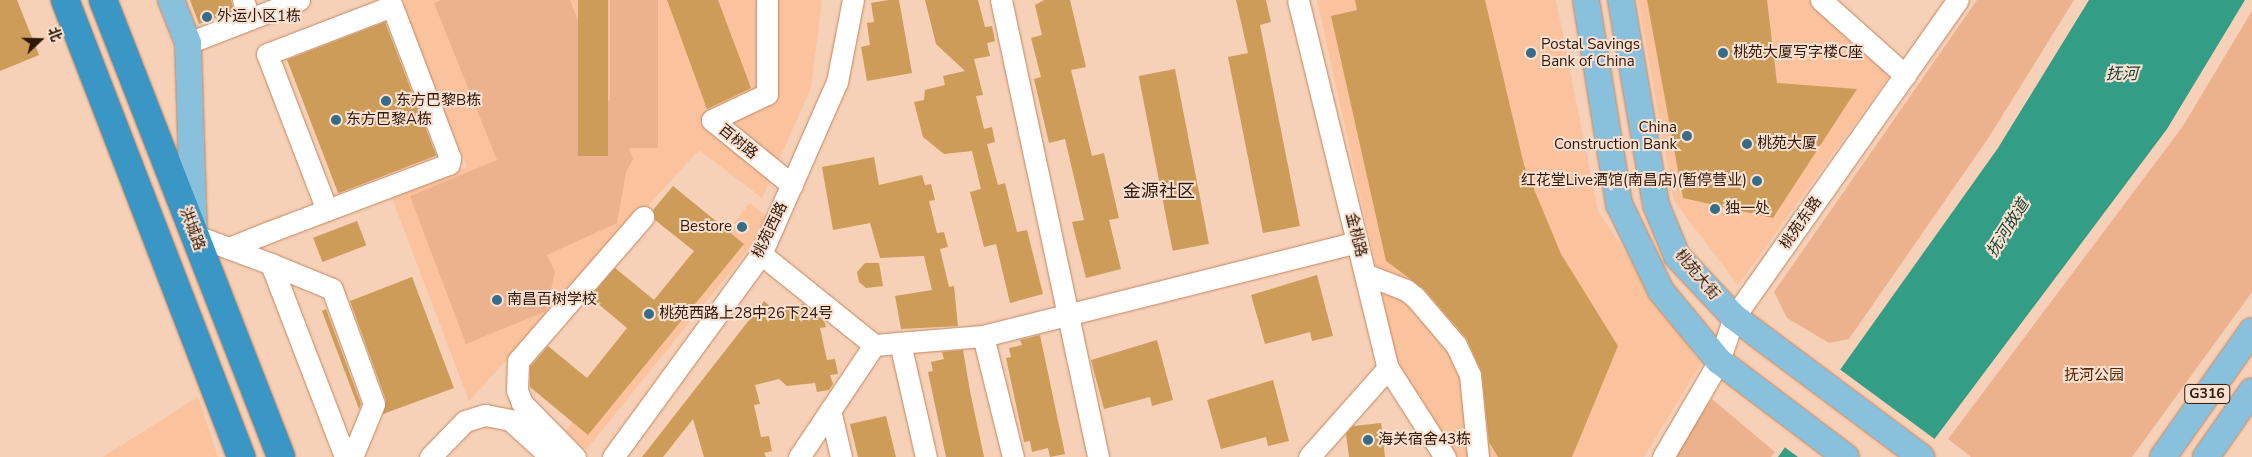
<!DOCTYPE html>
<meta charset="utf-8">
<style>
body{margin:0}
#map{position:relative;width:2252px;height:457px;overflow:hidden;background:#f6d0b7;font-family:"Nunito Sans","Noto Sans SC",sans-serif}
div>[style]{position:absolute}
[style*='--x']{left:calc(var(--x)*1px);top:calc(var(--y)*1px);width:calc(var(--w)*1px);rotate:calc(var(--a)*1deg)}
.built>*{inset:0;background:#fbc29e;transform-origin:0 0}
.green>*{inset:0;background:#ebb28d;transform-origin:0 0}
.water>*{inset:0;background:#339e85}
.pier>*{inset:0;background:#f6d0b7}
.building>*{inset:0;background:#cd9c58;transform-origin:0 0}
.roads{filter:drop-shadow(0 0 1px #c2865f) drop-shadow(0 0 1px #c2865f)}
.minor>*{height:21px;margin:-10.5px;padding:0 10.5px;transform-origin:10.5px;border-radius:10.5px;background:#fff}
.major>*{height:26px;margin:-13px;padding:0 13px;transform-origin:13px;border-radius:13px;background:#89c0dc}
.highway>*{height:28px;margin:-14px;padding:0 14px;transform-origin:14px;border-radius:14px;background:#3a96c4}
.dots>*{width:14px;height:14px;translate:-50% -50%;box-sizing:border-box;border:2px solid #fae0d0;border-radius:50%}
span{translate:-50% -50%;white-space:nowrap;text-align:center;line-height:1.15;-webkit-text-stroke:4px #fae0d0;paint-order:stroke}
.shield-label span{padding:1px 4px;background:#fae0d0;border:1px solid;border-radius:4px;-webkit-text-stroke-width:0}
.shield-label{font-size:14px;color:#2f1808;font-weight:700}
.poi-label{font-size:15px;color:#2f1808}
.left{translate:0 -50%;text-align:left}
.right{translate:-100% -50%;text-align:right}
.street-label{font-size:15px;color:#2f1808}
.park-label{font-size:15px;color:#522601}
.water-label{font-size:16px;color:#134136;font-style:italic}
.quarter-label{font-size:18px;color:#2f1808}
.north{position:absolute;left:15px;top:15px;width:50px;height:50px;-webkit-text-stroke:4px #fae0d0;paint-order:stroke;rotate:69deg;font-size:14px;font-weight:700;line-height:20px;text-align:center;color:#2f1808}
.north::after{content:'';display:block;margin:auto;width:18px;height:22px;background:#2f1808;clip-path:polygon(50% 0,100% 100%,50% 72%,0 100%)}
</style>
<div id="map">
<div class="built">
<i style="clip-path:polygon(410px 0,822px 0,811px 88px,762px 198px,699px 150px,469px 401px,392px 198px,467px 167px,401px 3px)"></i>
<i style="clip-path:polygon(1317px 0,1556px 0,1598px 211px,1701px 364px,1644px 457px,1456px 457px,1399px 371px)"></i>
<i style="clip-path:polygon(1638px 0,1826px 0,1899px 63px,1738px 285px,1674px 201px)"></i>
<i style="left:750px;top:203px;width:28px;height:295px;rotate:39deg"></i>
<i style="clip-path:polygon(198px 397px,218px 457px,103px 457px)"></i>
</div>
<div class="green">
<i style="clip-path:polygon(442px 0,570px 0,599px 74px,585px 79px,595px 105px,611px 100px,633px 159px,626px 172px,617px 223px,547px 255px,555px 272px,546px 311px,466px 344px,410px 196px,497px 160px,434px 3px)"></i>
<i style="left:610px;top:0;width:48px;height:148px"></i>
<i style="clip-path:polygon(1977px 0,2074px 0,1989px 137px,1849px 339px,1829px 343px,1787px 318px,1774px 292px)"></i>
<i style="clip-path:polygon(2252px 11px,2252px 292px,2132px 457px,1971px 457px,1948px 439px,2183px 126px)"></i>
<i style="clip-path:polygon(1712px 399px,1775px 452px,1771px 457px,1671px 457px)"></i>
</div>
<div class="water">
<i style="clip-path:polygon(2089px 0,2245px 0,2167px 129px,1921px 457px,1778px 457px,1998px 148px)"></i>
</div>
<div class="pier">
<i style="clip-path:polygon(1838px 368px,1936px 440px,1924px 457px,1798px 457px,1783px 446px)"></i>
</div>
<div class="building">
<i style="clip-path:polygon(0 0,17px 0,39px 55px,0 71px)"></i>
<i style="clip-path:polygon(190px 0,231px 0,234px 11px,199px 24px)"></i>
<i style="left:578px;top:0;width:30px;height:156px"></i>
<i style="clip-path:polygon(667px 0,718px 0,751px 88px,707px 109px)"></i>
<i style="clip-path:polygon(888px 0,899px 0,912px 73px,867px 81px,861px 47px,870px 45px,867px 23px,874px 22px,871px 3px)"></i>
<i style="clip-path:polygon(925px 0,978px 0,985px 27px,992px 26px,995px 41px,987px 43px,990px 56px,974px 59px,983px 95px,976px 96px,984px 129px,992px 127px,995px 142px,987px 144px,998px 185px,1005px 183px,1017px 232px,1027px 230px,1043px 294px,1010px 303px,996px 244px,984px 247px,970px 192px,981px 189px,972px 151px,944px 154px,923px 137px,914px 102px,924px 100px,925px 90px,945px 85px,943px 76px,965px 71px,936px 44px)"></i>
<i style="clip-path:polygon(1044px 0,1070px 0,1086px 67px,1071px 70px,1092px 156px,1104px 153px,1119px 218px,1109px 220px,1121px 269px,1086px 278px,1072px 222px,1084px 220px,1065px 139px,1049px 143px,1034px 79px,1041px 77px,1031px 38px,1042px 35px,1035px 5px)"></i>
<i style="clip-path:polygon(1236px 0,1266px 0,1271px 22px,1260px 25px,1300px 226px,1263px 233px,1228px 57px,1248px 53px)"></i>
<i style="clip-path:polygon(1355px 0,1485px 0,1524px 165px,1561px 254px,1618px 346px,1572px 457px,1498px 457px,1489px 442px,1482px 373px,1467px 339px,1424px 289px,1386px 261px,1331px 16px,1357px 10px)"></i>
<i style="clip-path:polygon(1647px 0,1767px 0,1777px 83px,1857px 89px,1773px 218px,1683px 198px)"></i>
<i style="left:385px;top:22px;width:143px;height:105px;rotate:69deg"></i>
<i style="left:1175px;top:69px;width:178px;height:37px;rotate:79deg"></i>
<i style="clip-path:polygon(874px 157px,879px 185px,922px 175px,925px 185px,931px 184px,935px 200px,929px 201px,937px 233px,944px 232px,948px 247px,940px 249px,949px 287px,954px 286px,958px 326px,901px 329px,895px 296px,932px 290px,924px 256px,880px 258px,870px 223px,833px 230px,822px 167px)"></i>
<i style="clip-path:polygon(673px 186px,744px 244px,588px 435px,530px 387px,530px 367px,548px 346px,587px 378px,627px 328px,590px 297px,615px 268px,654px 300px,694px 251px,655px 220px,653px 210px)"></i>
<i style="left:357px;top:221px;width:26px;height:47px;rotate:69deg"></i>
<i style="clip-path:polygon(865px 263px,879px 263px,883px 286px,866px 288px,859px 282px,857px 272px)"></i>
<i style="clip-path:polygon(1317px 275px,1333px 336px,1312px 341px,1310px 332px,1265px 344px,1251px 295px)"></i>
<i style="clip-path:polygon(412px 277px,454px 388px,383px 414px,386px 400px,350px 301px)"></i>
<i style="clip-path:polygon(764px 301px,776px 311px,803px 304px,824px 321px,826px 327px,820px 328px,827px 360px,835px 359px,838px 374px,830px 375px,833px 384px,829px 390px,817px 392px,815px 383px,787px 386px,779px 379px,755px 385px,760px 404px,754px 405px,761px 437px,769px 436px,772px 451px,764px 453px,766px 457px,704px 457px,693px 419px,663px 457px,642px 457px)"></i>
<i style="clip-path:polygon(326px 309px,361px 404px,359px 409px,322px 311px)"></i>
<i style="clip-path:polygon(1040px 335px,1065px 454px,1050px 457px,1048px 448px,1032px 452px,1030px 441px,1024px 442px,1006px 358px,1011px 357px,1009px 348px,1022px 345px,1020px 340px)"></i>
<i style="clip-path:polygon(1157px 340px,1173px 400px,1152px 406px,1150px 397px,1104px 409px,1091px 360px)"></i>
<i style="clip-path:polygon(963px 350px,970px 391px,984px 457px,946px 457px,928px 372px,933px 371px,931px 362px,944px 359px,942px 352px)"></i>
<i style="clip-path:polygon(1273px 380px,1289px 441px,1268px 446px,1266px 437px,1221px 449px,1207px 400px)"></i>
<i style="clip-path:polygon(886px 416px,896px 457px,858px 457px,850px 424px)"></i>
<i style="clip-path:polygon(1381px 423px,1385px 457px,1349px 457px,1346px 434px,1353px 426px)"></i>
</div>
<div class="roads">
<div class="minor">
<i style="--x:243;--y:0;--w:20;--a:70"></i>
<i style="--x:767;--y:0;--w:94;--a:90"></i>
<i style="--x:767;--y:94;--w:61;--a:154.7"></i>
<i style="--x:712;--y:120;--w:103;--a:39.1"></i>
<i style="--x:1001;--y:0;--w:467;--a:78"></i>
<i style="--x:1298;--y:0;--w:379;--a:76.3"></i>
<i style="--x:1388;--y:368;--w:106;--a:57.4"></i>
<i style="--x:1821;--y:0;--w:113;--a:41.8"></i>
<i style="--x:188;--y:43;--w:119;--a:-21.2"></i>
<i style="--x:194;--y:235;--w:82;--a:20.6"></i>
<i style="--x:271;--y:264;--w:207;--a:69"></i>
<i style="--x:229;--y:248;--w:43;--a:-21.8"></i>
<i style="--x:269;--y:232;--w:62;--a:-20.8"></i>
<i style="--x:327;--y:210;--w:130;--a:-20.7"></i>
<i style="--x:449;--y:164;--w:6;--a:-81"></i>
<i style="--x:450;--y:158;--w:163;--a:-110.9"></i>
<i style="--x:392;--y:6;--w:134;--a:159"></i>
<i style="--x:267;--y:54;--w:167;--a:69"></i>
<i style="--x:761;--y:254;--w:145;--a:38.8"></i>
<i style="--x:874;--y:345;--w:109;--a:-4.7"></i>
<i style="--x:983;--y:336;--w:386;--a:-14.1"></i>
<i style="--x:271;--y:264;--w:66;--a:22.3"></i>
<i style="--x:332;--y:289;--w:122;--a:69.9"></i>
<i style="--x:374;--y:404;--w:57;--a:112.5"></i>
<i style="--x:1365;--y:274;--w:44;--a:21.3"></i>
<i style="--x:1406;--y:290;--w:11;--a:38"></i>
<i style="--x:1415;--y:297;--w:63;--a:49.5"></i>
<i style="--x:1456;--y:345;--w:33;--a:65"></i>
<i style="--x:1470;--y:375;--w:82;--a:84.4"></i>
<i style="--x:983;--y:336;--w:125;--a:76.1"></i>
<i style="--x:900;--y:343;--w:117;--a:77.2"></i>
<i style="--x:830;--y:410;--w:48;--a:76.8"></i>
<i style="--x:430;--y:457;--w:50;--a:-45.8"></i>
<i style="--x:465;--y:421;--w:21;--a:-17"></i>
<i style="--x:485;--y:415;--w:25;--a:11"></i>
<i style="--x:510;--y:420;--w:55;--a:42.1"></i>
<i style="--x:575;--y:457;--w:76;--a:-134.5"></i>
<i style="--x:522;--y:403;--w:14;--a:-111"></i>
<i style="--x:517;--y:390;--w:29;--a:-88"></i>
<i style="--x:518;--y:361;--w:191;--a:-49"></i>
<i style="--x:613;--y:457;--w:251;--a:-53.9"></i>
<i style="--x:761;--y:254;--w:188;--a:-66.2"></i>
<i style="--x:837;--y:82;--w:84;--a:-79"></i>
<i style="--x:799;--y:457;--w:135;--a:-56.2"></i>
<i style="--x:1309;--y:457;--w:119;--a:-48.4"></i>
<i style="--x:1663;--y:457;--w:111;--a:-59.7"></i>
<i style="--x:1719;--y:361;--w:46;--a:-71.2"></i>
<i style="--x:1734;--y:317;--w:388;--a:-54.8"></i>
</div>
<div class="major">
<i style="--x:171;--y:0;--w:46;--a:68.4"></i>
<i style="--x:188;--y:43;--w:186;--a:88.2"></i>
<i style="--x:1586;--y:0;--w:207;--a:80.8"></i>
<i style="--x:1619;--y:204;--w:97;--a:64.2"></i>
<i style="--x:1661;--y:291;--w:91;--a:50.4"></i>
<i style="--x:1719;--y:361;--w:159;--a:37.1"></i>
<i style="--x:1621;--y:0;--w:208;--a:80.3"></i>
<i style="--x:1656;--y:205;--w:55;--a:67.6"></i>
<i style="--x:1677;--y:256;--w:83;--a:46.9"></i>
<i style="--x:1734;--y:317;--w:234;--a:36.8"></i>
<i style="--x:2163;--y:457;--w:154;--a:-54.8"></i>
<i style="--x:2206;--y:457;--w:80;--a:-55.1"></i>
</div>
<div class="highway">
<i style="--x:65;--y:0;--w:490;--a:68.9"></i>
<i style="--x:103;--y:0;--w:490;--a:68.7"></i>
</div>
</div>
<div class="dots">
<i style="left:207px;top:17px;background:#376c88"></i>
<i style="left:1531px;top:53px;background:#376c88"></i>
<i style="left:1723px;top:53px;background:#376c88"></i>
<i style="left:386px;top:101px;background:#376c88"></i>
<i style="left:336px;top:120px;background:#376c88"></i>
<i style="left:1687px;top:136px;background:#376c88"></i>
<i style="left:1747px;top:144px;background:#376c88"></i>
<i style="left:1757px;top:181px;background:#376c88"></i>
<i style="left:1715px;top:209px;background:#376c88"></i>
<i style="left:742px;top:227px;background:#376c88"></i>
<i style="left:497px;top:300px;background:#376c88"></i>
<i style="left:649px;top:314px;background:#376c88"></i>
<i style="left:1368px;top:440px;background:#376c88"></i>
</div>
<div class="shield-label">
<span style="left:2207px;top:394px">G316</span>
</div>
<div class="poi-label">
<span class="left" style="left:217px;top:17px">外运小区1栋</span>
<span class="left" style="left:1541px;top:53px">Postal Savings<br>Bank of China</span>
<span class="left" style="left:1733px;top:53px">桃苑大厦写字楼C座</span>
<span class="left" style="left:396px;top:101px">东方巴黎B栋</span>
<span class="left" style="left:346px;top:120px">东方巴黎A栋</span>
<span class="right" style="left:1677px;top:136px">China<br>Construction Bank</span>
<span class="left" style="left:1757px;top:144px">桃苑大厦</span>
<span class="right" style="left:1747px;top:181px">红花堂Live酒馆(南昌店)(暂停营业)</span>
<span class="left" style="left:1725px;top:209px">独一处</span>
<span class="right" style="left:732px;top:227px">Bestore</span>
<span class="left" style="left:507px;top:300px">南昌百树学校</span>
<span class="left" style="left:659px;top:314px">桃苑西路上28中26下24号</span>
<span class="left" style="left:1378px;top:440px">海关宿舍43栋</span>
</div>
<div class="street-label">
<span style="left:738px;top:142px;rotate:39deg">百树路</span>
<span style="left:1801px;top:223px;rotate:-55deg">桃苑东路</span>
<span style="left:192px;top:229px;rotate:69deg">洪城路</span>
<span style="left:770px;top:230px;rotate:-64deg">桃苑西路</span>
<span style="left:1356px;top:235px;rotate:76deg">金桃路</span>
<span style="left:1697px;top:275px;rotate:50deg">桃苑大街</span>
</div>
<div class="park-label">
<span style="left:2094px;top:376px">抚河公园</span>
</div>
<div class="water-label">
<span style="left:2122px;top:74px">抚河</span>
<span style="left:2008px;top:228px;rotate:-58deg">抚河故道</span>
</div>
<div class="quarter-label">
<span style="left:1159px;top:191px">金源社区</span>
</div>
<div class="north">北</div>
</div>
